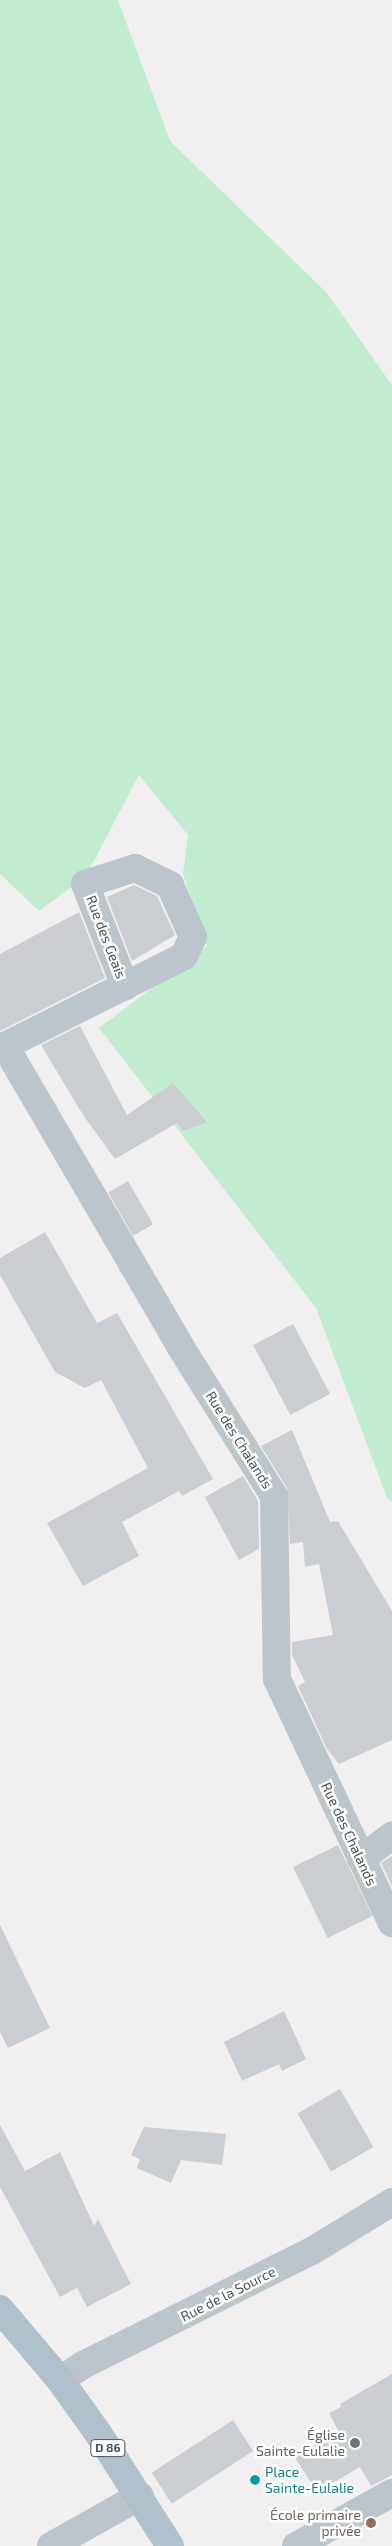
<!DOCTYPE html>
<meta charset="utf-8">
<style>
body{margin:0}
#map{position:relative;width:392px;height:2546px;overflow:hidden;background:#f2eff0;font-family:"Exo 2",sans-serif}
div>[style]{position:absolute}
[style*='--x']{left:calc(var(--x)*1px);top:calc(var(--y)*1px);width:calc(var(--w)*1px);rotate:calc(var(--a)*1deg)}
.green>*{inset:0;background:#c1eccf}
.building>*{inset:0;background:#cacdd2;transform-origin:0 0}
.street>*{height:28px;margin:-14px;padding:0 14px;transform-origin:14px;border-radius:14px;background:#bcc5cb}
.primary>*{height:28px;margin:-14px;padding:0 14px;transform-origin:14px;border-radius:14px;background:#b1c1cc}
.dots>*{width:14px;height:14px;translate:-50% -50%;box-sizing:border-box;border:2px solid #fff;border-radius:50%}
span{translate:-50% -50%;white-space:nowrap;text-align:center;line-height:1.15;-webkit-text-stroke:5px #fff;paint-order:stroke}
.shield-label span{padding:1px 4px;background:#fff;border:1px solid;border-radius:4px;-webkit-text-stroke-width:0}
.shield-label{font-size:12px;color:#49545c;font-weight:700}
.street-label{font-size:14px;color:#49545c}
.worship-label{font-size:14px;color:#5b616d}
.right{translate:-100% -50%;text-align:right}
.culture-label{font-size:14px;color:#0d838f}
.left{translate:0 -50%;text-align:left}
.education-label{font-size:14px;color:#785e54}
</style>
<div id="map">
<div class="green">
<i style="clip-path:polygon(0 0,118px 0,170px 141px,326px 292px,392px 385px,392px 1502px,387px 1498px,316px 1308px,99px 1028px,207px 946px,183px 874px,188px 835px,139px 775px,86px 876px,39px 911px,0 874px)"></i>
</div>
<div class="building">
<i style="clip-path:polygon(134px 885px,157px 896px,175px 935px,132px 961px,107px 897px)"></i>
<i style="clip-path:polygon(79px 912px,105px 978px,0 1031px,0 954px)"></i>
<i style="clip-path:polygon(80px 1026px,127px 1115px,173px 1083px,207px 1122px,183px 1131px,177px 1123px,115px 1159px,83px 1115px,41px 1045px)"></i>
<i style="left:128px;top:1181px;width:50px;height:23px;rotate:60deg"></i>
<i style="clip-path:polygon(45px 1232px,97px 1323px,117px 1313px,213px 1479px,182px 1496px,179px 1491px,122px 1522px,139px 1556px,83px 1586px,47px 1523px,148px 1468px,101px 1380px,85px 1388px,55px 1372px,0 1275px,0 1258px)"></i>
<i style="left:293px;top:1324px;width:79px;height:45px;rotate:62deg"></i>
<i style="clip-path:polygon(292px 1430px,330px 1522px,338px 1521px,392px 1611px,392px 1740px,339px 1764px,327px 1749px,298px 1686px,305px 1682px,292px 1655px,292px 1642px,333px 1635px,319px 1564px,305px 1567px,303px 1542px,290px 1544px,287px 1488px,261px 1446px)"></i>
<i style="clip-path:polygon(243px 1476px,258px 1501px,259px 1549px,239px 1560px,205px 1497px)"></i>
<i style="left:338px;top:1845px;width:79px;height:50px;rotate:64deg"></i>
<i style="clip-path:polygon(392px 1856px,392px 1886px,381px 1863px)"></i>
<i style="clip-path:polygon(0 1925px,50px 2028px,8px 2048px,0 2032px)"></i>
<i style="clip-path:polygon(284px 2011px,306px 2059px,282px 2071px,279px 2064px,242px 2081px,224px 2042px)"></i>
<i style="left:340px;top:2089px;width:67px;height:49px;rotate:60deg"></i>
<i style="clip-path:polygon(0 2125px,25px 2171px,60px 2152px,94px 2226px,98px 2219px,131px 2284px,87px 2307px,77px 2288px,60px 2297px,0 2187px)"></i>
<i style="clip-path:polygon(144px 2127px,226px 2134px,222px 2165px,181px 2160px,171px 2183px,137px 2168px,140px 2159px,131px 2155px)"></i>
<i style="clip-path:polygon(392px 2374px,392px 2475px,371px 2486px,360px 2467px,317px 2492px,294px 2456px,339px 2432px,329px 2413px,341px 2407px,340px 2404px)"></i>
<i style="left:233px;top:2420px;width:37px;height:97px;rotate:57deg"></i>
</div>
<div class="street">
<i style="--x:5;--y:1046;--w:347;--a:59.7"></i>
<i style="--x:180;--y:1346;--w:177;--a:57.9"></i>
<i style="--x:274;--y:1496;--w:183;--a:89.1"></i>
<i style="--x:277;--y:1679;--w:270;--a:64.8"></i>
<i style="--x:0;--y:1047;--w:5;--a:-11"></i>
<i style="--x:5;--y:1046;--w:200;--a:-26.7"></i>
<i style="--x:184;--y:956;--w:21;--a:-65"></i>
<i style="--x:193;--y:937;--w:57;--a:-113.9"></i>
<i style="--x:170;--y:885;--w:39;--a:-154"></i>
<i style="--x:135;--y:868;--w:52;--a:162.3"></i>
<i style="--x:85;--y:884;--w:110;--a:68.6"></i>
<i style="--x:361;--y:1859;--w:39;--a:-37"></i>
<i style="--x:60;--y:2380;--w:27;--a:-33"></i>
<i style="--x:83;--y:2365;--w:256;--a:-26.5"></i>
<i style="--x:312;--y:2251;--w:94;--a:-31.5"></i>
<i style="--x:51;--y:2546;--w:102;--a:-29.3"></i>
<i style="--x:296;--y:2546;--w:110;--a:-28.9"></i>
</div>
<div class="primary">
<i style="--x:0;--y:2309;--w:93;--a:49.8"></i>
<i style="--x:60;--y:2380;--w:65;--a:54.4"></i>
<i style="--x:98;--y:2433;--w:134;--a:57.5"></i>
</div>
<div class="dots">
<i style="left:355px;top:2443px;background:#6b7280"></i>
<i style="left:255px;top:2480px;background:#0f9aa8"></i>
<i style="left:371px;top:2523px;background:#8d6e63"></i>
</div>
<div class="shield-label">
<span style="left:108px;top:2448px">D 86</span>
</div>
<div class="street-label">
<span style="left:106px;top:937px;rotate:69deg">Rue des Geais</span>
<span style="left:239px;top:1440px;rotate:58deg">Rue des Chalands</span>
<span style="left:349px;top:1834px;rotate:65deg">Rue des Chalands</span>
<span style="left:228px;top:2294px;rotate:-27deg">Rue de la Source</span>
</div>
<div class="worship-label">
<span class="right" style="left:345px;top:2443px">Église<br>Sainte-Eulalie</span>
</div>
<div class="culture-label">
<span class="left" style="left:265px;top:2480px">Place<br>Sainte-Eulalie</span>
</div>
<div class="education-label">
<span class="right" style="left:361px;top:2523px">École primaire<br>privée</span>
</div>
</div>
